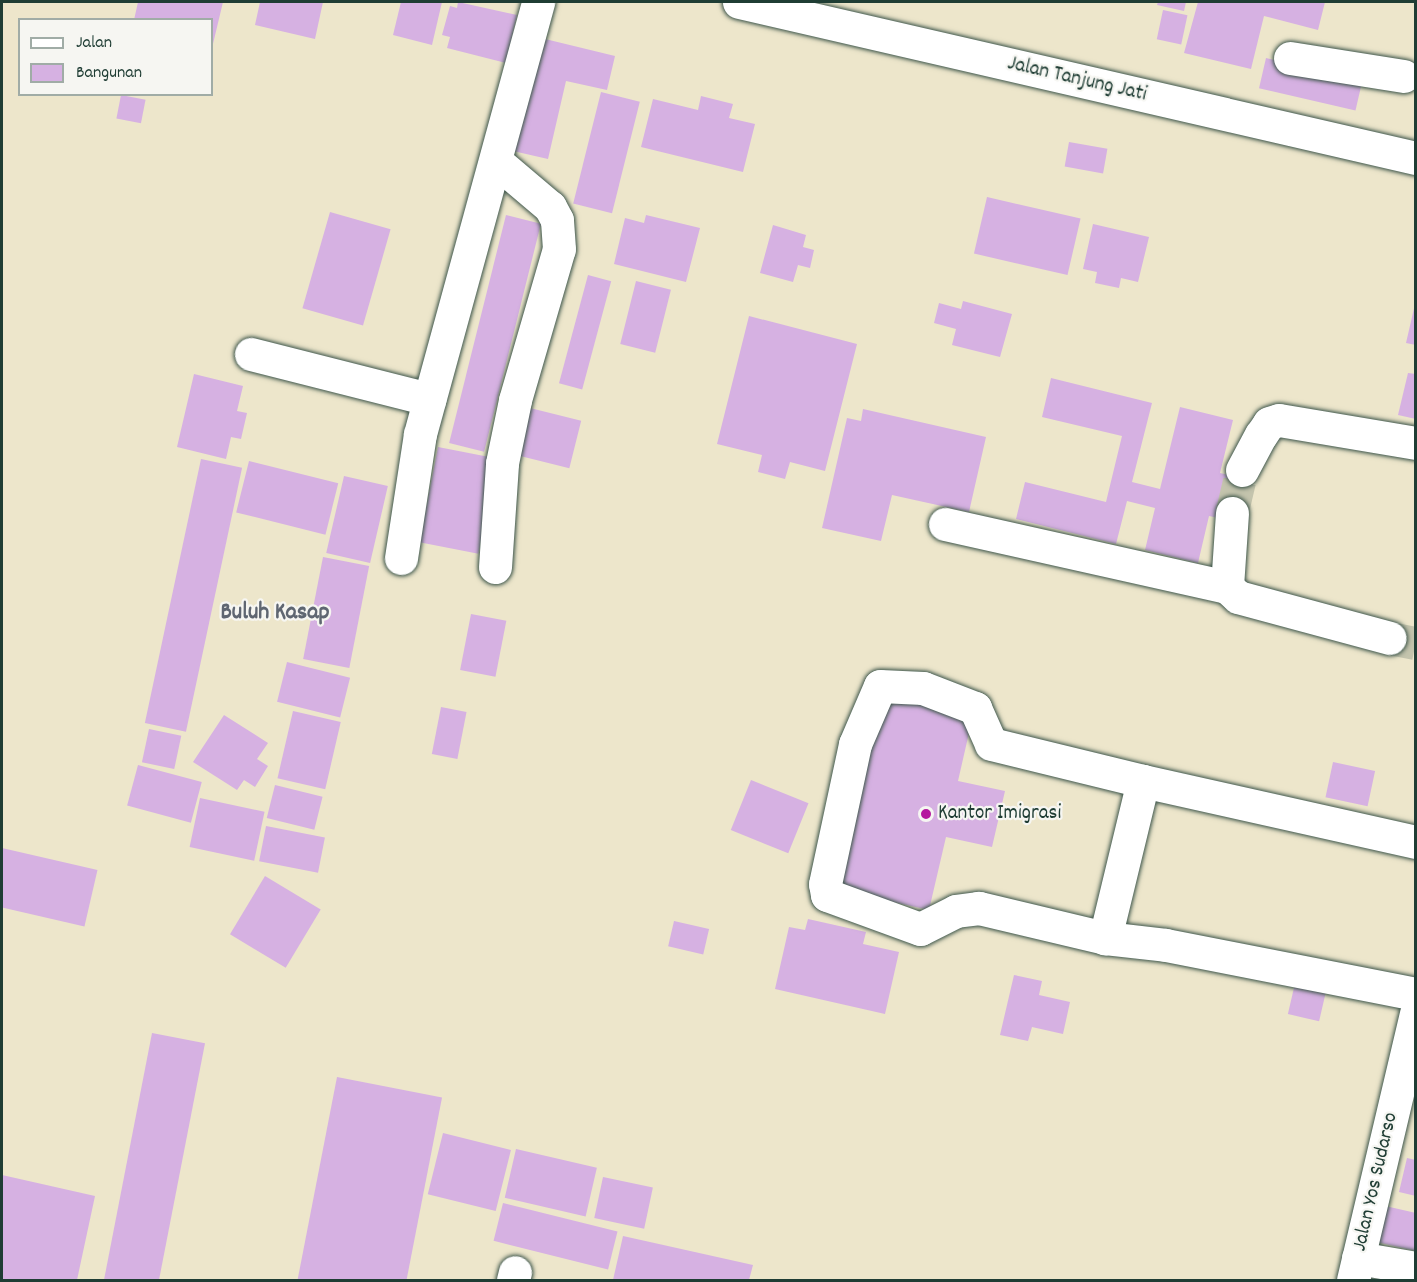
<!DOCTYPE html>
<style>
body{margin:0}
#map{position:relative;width:1417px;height:1282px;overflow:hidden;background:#ede6cb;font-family:Dekko,sans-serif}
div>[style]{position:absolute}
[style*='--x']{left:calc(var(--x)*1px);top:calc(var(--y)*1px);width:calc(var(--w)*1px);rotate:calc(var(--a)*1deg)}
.building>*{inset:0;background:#d6b1e2;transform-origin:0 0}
.minor-tunnel>*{height:33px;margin-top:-16.5px;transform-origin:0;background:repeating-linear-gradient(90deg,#c4c4ad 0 33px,transparent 0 49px)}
.roads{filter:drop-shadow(0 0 2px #3e564b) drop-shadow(0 0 2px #3e564b)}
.minor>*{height:33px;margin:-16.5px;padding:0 16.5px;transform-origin:16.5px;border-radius:16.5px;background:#fff}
.dots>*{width:16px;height:16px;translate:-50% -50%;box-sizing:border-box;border:3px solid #f6f6f2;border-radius:50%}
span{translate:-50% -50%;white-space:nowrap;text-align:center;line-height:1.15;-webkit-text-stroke:4.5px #f6f6f2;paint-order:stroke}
.street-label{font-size:21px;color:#1f3d34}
.poi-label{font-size:21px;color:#1f3d34}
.left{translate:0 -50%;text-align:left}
.quarter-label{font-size:24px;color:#5f6671;font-weight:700}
.frame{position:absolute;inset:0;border:3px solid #1f3d34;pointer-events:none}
.legend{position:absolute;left:18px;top:18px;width:195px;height:78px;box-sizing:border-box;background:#f6f6f2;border:2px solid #a0aca6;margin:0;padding:8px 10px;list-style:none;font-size:18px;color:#1f3d34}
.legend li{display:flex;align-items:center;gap:12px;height:30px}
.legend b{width:30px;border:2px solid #a0aca6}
</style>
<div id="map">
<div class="building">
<i style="clip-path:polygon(138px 2px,223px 2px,212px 48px,212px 20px,134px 20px)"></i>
<i style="clip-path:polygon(260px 2px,323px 2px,315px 39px,255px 25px)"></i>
<i style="clip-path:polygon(401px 2px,442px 2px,432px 45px,393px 35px)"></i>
<i style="clip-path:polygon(458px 2px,517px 15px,506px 63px,447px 48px,450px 37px,442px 35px,450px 6px,457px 8px)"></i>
<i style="clip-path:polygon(1158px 2px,1186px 2px,1184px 11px,1157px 5px)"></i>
<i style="clip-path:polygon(1198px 2px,1325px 2px,1318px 30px,1264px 16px,1251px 69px,1184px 53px)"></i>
<i style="left:1163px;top:10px;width:25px;height:30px;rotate:12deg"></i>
<i style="clip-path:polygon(541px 38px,615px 56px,607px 90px,566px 81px,548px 159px,513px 151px)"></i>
<i style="left:1266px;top:58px;width:99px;height:31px;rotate:13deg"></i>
<i style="left:601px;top:92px;width:40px;height:115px;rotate:14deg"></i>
<i style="left:121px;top:95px;width:25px;height:24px;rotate:11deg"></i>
<i style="clip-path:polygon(701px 96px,733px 104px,729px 118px,755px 124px,743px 172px,641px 147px,653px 99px,698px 110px)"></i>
<i style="left:1069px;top:142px;width:39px;height:25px;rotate:10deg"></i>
<i style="left:987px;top:197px;width:96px;height:58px;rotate:13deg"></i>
<i style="left:330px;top:212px;width:63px;height:100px;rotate:16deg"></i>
<i style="left:506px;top:215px;width:36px;height:235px;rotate:14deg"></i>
<i style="clip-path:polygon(646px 215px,700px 228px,686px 282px,614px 264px,625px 218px,644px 223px)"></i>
<i style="clip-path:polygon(1093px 224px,1149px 237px,1138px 282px,1121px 278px,1119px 288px,1095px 283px,1097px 272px,1083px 269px)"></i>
<i style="clip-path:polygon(773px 225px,806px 235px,803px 247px,814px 250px,810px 268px,798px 265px,793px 282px,760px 273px)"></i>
<i style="left:588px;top:275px;width:24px;height:112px;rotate:15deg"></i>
<i style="left:636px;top:281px;width:36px;height:65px;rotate:14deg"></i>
<i style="clip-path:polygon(963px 301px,1012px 314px,1000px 357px,952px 345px,956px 329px,934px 323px,939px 303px,961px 309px)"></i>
<i style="clip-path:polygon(1415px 304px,1416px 304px,1416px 345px,1406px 343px)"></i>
<i style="clip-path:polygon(749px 316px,857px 344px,825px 471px,790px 462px,785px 479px,758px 472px,762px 455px,717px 444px)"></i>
<i style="clip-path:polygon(1408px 373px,1416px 374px,1416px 419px,1398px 415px)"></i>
<i style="clip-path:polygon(194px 374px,243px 386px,237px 411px,247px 413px,241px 439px,231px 437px,226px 459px,177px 447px)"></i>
<i style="clip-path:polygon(1051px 378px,1152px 403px,1132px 482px,1160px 489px,1180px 407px,1233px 420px,1220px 473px,1238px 477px,1228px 520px,1209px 516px,1198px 563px,1145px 550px,1155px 508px,1127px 501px,1116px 544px,1016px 519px,1025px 482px,1106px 502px,1122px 436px,1042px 417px)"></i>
<i style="left:522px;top:406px;width:61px;height:49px;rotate:14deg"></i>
<i style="clip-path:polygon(863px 409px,986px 437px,969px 512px,892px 495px,881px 541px,822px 528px,847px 418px,861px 421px)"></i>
<i style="left:438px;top:447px;width:60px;height:97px;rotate:11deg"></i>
<i style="left:201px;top:459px;width:42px;height:270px;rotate:12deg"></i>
<i style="left:249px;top:461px;width:92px;height:53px;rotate:14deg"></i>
<i style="left:344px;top:476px;width:45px;height:79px;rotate:13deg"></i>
<i style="left:323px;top:557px;width:47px;height:104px;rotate:11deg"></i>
<i style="left:471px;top:614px;width:36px;height:57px;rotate:11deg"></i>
<i style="left:287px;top:662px;width:65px;height:41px;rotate:14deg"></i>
<i style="clip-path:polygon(881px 690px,974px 711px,958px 781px,1005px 791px,992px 847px,946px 837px,929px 910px,835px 889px)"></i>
<i style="left:441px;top:707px;width:26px;height:48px;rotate:11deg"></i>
<i style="left:293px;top:711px;width:49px;height:69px;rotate:13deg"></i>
<i style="clip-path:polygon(224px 715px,268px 743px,257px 759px,268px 766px,255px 787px,244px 780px,237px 790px,193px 762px)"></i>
<i style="left:149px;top:729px;width:33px;height:34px;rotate:12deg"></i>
<i style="left:1333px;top:762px;width:43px;height:36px;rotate:12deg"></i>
<i style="left:138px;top:765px;width:66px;height:42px;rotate:15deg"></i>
<i style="left:751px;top:780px;width:62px;height:54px;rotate:22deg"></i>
<i style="left:275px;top:785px;width:49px;height:34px;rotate:14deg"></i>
<i style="left:200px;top:798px;width:66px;height:50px;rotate:12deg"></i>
<i style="left:266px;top:826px;width:60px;height:36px;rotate:11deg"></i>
<i style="left:2px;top:848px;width:98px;height:58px;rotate:13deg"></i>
<i style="left:265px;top:876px;width:65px;height:68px;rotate:31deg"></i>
<i style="clip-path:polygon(808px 919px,866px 932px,863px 944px,899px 952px,885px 1014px,775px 989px,789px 927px,805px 930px)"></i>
<i style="left:674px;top:921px;width:36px;height:26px;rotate:13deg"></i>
<i style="clip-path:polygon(1014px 975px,1042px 981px,1039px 995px,1070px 1002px,1063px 1034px,1032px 1027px,1028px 1041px,1000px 1035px)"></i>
<i style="left:1296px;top:979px;width:32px;height:36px;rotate:13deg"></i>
<i style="left:152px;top:1033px;width:54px;height:252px;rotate:11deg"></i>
<i style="left:337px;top:1077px;width:107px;height:207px;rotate:11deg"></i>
<i style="left:443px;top:1133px;width:70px;height:63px;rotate:14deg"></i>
<i style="left:516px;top:1149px;width:83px;height:50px;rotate:13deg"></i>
<i style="clip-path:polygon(1407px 1158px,1416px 1160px,1416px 1196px,1399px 1192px)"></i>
<i style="clip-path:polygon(2px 1175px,95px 1196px,77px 1280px,2px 1280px)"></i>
<i style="left:603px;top:1177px;width:51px;height:42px;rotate:12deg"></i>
<i style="left:503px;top:1203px;width:118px;height:39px;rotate:14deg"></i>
<i style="clip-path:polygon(1381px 1205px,1416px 1213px,1416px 1251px,1372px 1241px)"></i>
<i style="clip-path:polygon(623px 1236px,753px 1265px,749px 1280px,613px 1280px)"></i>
</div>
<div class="minor-tunnel">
<i style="--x:1232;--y:513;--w:44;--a:-76.9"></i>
<i style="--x:1390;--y:638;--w:26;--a:11"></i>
</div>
<div class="roads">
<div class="minor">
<i style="--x:739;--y:2;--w:695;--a:12.98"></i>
<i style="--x:1290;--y:58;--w:115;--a:9"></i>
<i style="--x:251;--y:354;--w:184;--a:14.2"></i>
<i style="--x:1242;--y:470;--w:40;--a:-62"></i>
<i style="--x:1261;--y:435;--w:14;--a:-56"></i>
<i style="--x:1269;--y:423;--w:10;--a:-17"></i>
<i style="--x:1279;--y:420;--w:139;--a:9.5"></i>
<i style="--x:1232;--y:513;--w:74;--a:93.9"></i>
<i style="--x:1227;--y:587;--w:15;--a:42"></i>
<i style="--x:1238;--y:597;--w:157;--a:15.1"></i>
<i style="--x:945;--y:524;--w:289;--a:12.6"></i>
<i style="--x:401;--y:558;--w:125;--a:-81.3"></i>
<i style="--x:420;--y:434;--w:448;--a:-74.7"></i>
<i style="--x:495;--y:567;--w:104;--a:-86.1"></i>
<i style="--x:502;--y:463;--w:64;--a:-78.3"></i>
<i style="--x:515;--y:400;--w:157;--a:-73.8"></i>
<i style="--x:559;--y:249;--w:29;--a:-94"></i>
<i style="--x:557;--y:220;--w:15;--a:-118"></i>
<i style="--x:550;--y:207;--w:70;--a:-139.7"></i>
<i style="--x:1416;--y:842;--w:280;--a:-167.4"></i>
<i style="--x:1143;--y:781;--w:162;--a:103.6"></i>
<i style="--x:1105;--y:938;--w:61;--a:6.5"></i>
<i style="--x:1166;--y:945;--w:255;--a:11.1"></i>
<i style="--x:1105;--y:938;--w:130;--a:-166.6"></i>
<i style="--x:979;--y:908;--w:23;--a:173"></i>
<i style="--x:956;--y:911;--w:40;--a:153.4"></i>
<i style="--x:920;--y:929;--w:99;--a:-159.9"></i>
<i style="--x:827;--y:895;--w:11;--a:-100"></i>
<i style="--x:825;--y:884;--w:143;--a:-77.9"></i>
<i style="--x:855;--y:744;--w:63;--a:-66.7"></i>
<i style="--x:880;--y:686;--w:43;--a:2.7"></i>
<i style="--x:923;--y:688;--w:56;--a:21"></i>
<i style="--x:975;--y:708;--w:39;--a:66"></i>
<i style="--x:991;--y:744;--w:156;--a:13.7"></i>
<i style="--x:1358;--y:1258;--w:59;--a:9.8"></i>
<i style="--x:513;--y:1280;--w:8;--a:-76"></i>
<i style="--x:1353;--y:1280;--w:274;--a:-76.7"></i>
</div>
</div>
<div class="dots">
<i style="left:926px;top:814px;background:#b5179e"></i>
</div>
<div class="street-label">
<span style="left:1077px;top:80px;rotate:13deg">Jalan Tanjung Jati</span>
<span style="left:1376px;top:1182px;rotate:-77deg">Jalan Yos Sudarso</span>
</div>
<div class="poi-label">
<span class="left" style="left:938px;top:814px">Kantor Imigrasi</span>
</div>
<div class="quarter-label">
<span style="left:275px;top:614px">Buluh Kasap</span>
</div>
<div class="frame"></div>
<ul class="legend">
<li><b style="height:8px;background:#fff"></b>Jalan</li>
<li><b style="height:16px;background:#d6b1e2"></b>Bangunan</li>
</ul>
</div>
